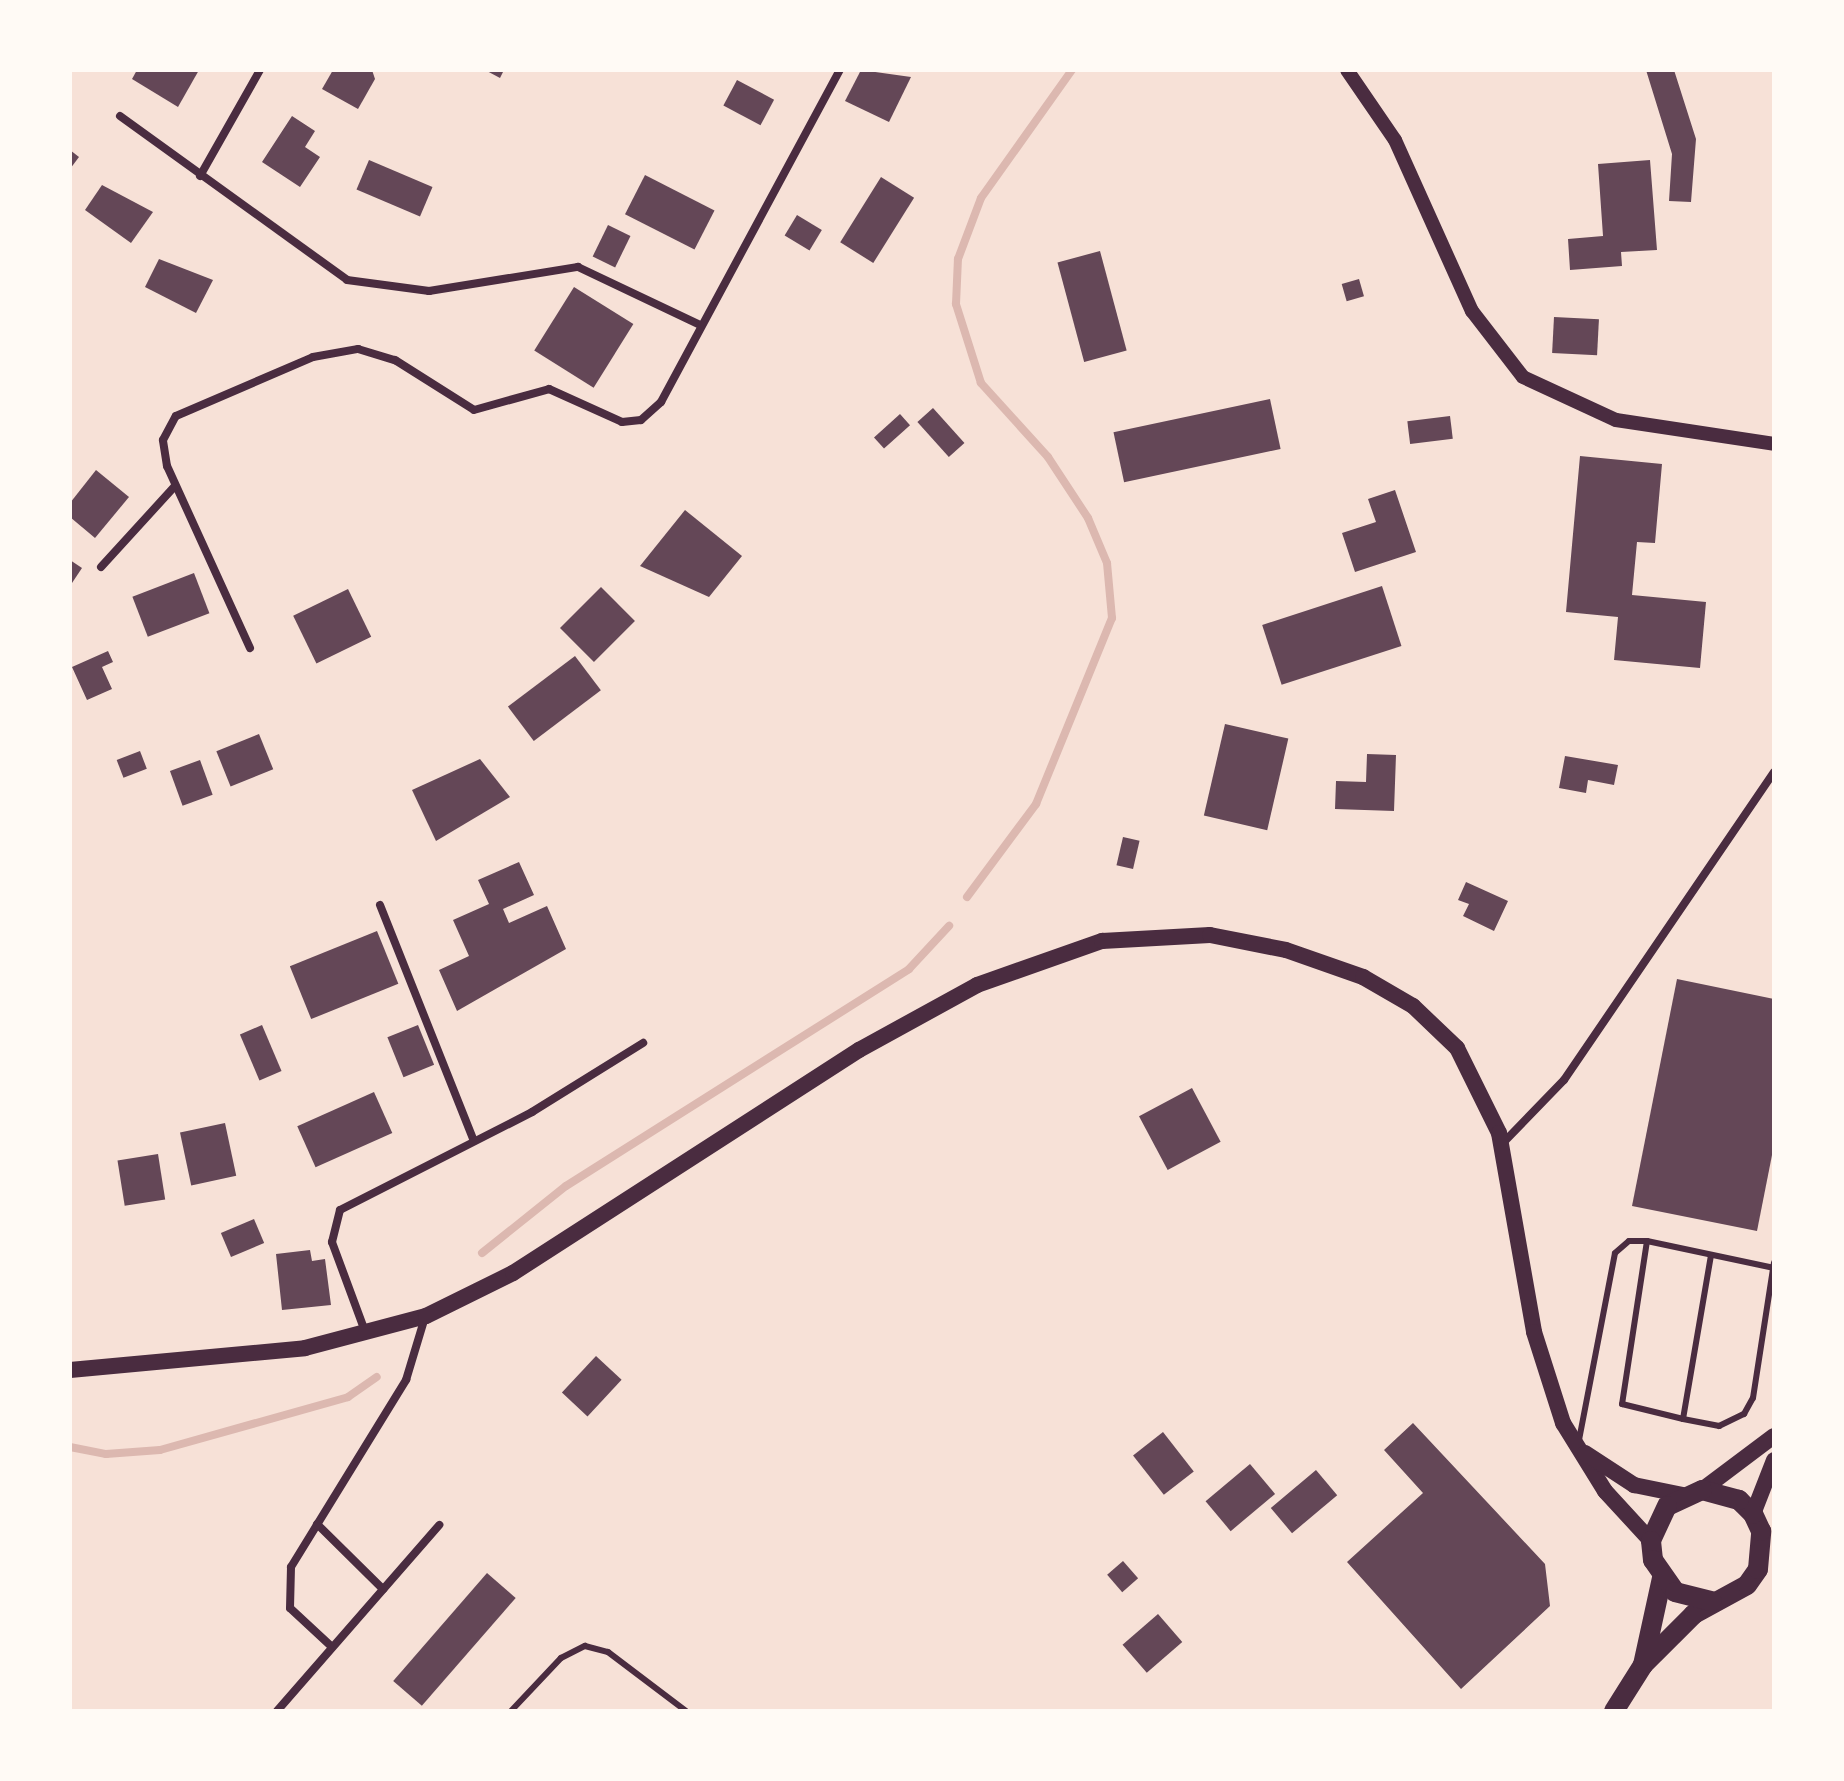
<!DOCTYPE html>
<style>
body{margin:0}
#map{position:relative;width:1844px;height:1781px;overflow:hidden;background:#f7e1d7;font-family:"PT Sans Narrow",sans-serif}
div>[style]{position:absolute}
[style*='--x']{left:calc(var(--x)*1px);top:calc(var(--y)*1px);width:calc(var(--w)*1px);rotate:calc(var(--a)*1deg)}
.stream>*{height:8px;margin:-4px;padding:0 4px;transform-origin:4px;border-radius:4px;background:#dcb8b0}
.building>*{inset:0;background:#644757;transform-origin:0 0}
.service>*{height:6px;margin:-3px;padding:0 3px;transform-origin:3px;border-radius:3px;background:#4a2c40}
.minor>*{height:8px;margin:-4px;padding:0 4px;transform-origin:4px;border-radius:4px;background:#4a2c40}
.tertiary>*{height:14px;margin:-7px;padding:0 7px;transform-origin:7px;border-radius:7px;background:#4a2c40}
.secondary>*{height:16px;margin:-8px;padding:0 8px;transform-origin:8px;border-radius:8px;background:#4a2c40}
.primary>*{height:20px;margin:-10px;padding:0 10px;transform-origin:10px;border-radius:10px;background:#4a2c40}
span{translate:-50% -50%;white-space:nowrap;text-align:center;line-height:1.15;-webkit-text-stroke:6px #fffaf5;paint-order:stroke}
.frame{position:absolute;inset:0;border:72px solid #fffaf5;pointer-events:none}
</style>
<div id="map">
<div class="stream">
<i style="--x:967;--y:897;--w:116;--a:-53.4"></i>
<i style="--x:1036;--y:804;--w:201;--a:-67.8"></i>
<i style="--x:1112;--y:618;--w:55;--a:-95.2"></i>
<i style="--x:1107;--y:563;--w:49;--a:-112.9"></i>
<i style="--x:1088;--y:518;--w:73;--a:-123.3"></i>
<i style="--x:1048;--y:457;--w:100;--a:-132.2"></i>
<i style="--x:981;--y:383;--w:83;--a:-107.6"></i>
<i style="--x:956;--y:304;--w:45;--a:-87.5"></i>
<i style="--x:958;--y:259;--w:65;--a:-69.3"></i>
<i style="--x:981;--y:198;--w:157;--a:-54.6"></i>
<i style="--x:482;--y:1253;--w:107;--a:-38.6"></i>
<i style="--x:566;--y:1186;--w:406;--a:-32.3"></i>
<i style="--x:909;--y:969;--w:59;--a:-47.1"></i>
<i style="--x:70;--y:1447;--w:37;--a:11"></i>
<i style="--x:106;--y:1454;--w:54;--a:-4.2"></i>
<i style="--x:160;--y:1450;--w:195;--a:-15.7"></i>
<i style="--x:348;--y:1397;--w:35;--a:-35"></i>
</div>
<div class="building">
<i style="clip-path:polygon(137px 70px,199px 70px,178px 107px,132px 79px)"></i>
<i style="clip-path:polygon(333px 70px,372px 70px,375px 79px,358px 109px,322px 89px)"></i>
<i style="clip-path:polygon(485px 70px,504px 70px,500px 78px)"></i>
<i style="clip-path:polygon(861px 70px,911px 77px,889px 122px,845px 101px)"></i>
<i style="clip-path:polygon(1646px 70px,1674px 70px,1696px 139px,1691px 202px,1669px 201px,1672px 154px)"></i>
<i style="left:737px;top:80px;width:42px;height:29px;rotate:28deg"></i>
<i style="clip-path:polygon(292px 116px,315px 131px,305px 147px,320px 157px,300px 187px,262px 162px)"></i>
<i style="clip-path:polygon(70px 150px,79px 157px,70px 169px)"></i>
<i style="left:369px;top:160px;width:69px;height:32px;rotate:23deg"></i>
<i style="clip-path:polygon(1650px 160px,1657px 250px,1621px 252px,1622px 266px,1570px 270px,1568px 239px,1603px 236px,1598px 164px)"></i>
<i style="left:645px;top:175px;width:78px;height:44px;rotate:27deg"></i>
<i style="left:881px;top:177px;width:39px;height:77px;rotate:32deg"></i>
<i style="clip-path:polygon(102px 185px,153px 212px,131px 243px,85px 210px)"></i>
<i style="left:797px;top:215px;width:29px;height:24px;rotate:31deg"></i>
<i style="left:608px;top:225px;width:25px;height:35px;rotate:26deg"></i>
<i style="left:1100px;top:251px;width:103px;height:44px;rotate:75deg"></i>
<i style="clip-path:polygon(159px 259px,213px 280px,196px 313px,145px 287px)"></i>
<i style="left:1359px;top:279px;width:18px;height:18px;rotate:74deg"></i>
<i style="left:574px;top:287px;width:70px;height:75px;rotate:32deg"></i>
<i style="left:1554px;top:317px;width:45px;height:36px;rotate:3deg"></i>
<i style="left:1270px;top:399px;width:51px;height:160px;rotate:78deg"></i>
<i style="left:933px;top:408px;width:47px;height:21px;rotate:48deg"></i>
<i style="left:900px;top:414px;width:15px;height:35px;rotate:48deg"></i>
<i style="left:1450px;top:416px;width:23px;height:43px;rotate:83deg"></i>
<i style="clip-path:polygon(1580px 456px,1662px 464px,1655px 543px,1637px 542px,1632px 595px,1706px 602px,1700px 668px,1614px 660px,1618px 617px,1566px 612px)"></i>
<i style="clip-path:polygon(96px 470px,129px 497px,95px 538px,70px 517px,70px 503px)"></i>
<i style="clip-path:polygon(1395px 490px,1416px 552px,1355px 572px,1342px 533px,1376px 522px,1368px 499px)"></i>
<i style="clip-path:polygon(685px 510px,742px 556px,709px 597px,640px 566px)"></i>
<i style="clip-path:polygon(70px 560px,82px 568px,70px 586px)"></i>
<i style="left:194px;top:573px;width:43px;height:66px;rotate:69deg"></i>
<i style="left:1382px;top:586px;width:63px;height:126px;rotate:72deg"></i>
<i style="left:601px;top:587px;width:48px;height:58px;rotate:45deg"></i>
<i style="left:348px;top:589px;width:53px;height:61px;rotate:64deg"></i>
<i style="clip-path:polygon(108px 651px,113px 662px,102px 667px,112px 689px,87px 700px,72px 667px)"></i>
<i style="left:575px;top:656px;width:43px;height:84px;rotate:53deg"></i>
<i style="left:1225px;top:724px;width:65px;height:94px;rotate:13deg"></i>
<i style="left:259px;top:734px;width:38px;height:46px;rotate:68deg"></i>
<i style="left:140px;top:751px;width:19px;height:25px;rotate:69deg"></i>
<i style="clip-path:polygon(1367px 754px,1396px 755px,1394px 811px,1335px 809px,1336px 781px,1366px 782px)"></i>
<i style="clip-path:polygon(1565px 756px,1618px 765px,1614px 785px,1588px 780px,1586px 793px,1559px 788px)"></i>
<i style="clip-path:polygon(480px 759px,510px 797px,436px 841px,412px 790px)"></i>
<i style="left:200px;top:760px;width:37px;height:32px;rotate:70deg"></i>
<i style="left:1123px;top:837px;width:17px;height:29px;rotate:13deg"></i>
<i style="clip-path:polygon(519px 862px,534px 895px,503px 909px,509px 923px,547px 906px,566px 949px,457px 1011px,439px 970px,469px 956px,453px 920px,489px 904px,478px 880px)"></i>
<i style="clip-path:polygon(1466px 882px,1508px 901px,1494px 931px,1463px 916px,1469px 904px,1458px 900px)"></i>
<i style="left:377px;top:931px;width:57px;height:94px;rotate:68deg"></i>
<i style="clip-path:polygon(1677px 979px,1774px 999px,1774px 1145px,1757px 1231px,1632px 1206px)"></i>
<i style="left:262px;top:1025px;width:50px;height:24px;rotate:67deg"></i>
<i style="left:418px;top:1025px;width:43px;height:33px;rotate:68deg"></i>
<i style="left:1192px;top:1088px;width:61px;height:60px;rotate:62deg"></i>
<i style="left:374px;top:1092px;width:45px;height:84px;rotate:66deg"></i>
<i style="left:225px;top:1123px;width:54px;height:46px;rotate:78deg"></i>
<i style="left:158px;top:1154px;width:46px;height:41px;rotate:81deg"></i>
<i style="left:254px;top:1219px;width:26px;height:36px;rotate:67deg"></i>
<i style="clip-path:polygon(310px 1250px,312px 1261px,325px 1259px,331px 1305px,282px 1310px,276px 1254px)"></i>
<i style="left:596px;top:1356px;width:35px;height:50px;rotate:43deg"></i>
<i style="clip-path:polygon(1413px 1423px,1545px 1564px,1550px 1606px,1461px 1689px,1347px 1562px,1423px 1493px,1384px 1450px)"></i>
<i style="left:1163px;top:1432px;width:50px;height:38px;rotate:52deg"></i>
<i style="left:1250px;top:1464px;width:39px;height:58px;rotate:50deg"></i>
<i style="left:1316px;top:1470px;width:33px;height:59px;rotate:50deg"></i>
<i style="left:1123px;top:1561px;width:23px;height:21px;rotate:49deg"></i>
<i style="left:487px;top:1573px;width:38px;height:143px;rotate:41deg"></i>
<i style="left:1158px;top:1614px;width:37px;height:47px;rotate:49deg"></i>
</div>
<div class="service">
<i style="--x:1647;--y:1241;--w:165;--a:98.7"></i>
<i style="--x:1622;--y:1404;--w:63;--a:13.8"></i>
<i style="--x:1683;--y:1419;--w:37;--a:11"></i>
<i style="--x:1719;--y:1426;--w:28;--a:-26"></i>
<i style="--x:1744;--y:1414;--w:18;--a:-61"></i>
<i style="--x:1753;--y:1398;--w:137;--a:-81.2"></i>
<i style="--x:1683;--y:1419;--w:166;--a:-80.3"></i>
<i style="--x:1579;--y:1440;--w:190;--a:-79.1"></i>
<i style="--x:1615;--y:1253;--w:18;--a:-41"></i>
<i style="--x:1629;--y:1241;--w:18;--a:0"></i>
<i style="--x:1647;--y:1241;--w:130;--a:12"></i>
<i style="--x:511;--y:1711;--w:73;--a:-46.7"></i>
<i style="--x:561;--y:1658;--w:27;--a:-27"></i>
<i style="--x:585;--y:1646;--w:24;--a:15"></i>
<i style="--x:608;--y:1652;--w:98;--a:37.1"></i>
</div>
<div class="minor">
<i style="--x:120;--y:116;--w:280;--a:35.8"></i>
<i style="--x:347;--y:280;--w:83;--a:7.6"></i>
<i style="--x:429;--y:291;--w:151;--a:-9.2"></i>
<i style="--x:578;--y:267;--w:135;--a:25.4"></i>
<i style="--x:200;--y:176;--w:122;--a:-60.5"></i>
<i style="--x:101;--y:567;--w:110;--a:-47.6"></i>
<i style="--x:250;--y:648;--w:200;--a:-114.5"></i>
<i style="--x:167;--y:466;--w:26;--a:-99"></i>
<i style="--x:163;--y:440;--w:27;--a:-62"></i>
<i style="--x:176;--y:416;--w:149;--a:-23.3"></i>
<i style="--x:313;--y:357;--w:46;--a:-10.1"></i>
<i style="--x:358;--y:349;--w:39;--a:17"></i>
<i style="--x:395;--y:360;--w:93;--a:32.3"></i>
<i style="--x:474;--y:410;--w:78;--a:-15.6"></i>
<i style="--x:549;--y:389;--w:80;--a:24.3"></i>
<i style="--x:622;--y:422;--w:19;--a:-6"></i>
<i style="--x:641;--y:420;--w:27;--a:-42"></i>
<i style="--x:661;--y:402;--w:377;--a:-61.7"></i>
<i style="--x:380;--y:905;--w:254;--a:68.3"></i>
<i style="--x:1502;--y:1144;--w:89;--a:-45.9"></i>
<i style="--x:1564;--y:1080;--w:373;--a:-55.7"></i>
<i style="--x:366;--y:1334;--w:98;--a:-110.3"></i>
<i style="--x:332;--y:1242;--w:33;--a:-76"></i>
<i style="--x:340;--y:1210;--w:216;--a:-27"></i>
<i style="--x:532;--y:1112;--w:131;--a:-31.9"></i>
<i style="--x:317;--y:1524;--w:93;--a:44.6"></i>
<i style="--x:332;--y:1647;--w:57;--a:-137.1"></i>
<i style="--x:290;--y:1608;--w:41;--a:-88.6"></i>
<i style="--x:291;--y:1567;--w:220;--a:-58.4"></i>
<i style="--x:406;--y:1380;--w:66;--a:-73.2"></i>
<i style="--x:277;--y:1711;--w:247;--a:-48.9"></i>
</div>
<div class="tertiary">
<i style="--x:1347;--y:70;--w:85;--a:55.6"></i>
<i style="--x:1395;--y:140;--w:188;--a:65.8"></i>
<i style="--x:1472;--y:311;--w:83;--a:52.3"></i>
<i style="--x:1523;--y:377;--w:102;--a:24.8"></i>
<i style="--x:1616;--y:420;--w:160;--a:8.6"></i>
</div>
<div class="secondary">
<i style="--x:70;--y:1370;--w:236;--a:-5.3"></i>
<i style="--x:305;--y:1348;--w:125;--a:-14.8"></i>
<i style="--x:426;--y:1316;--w:97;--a:-26.3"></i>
<i style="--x:513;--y:1273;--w:412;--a:-32.8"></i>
<i style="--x:859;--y:1050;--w:135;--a:-28.8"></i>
<i style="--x:977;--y:985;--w:133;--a:-19.4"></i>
<i style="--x:1102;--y:941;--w:108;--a:-3.2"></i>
<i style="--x:1210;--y:935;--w:77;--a:11.2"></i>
<i style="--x:1286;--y:950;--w:82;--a:19.3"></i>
<i style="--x:1363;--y:977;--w:58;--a:30.1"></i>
<i style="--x:1413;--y:1006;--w:61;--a:43.7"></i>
<i style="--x:1457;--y:1048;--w:95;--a:63.7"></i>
<i style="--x:1499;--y:1133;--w:202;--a:80"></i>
<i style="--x:1534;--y:1332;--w:96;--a:72.3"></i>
<i style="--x:1563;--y:1423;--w:80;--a:58.3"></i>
<i style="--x:1605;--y:1491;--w:68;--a:47.4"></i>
<i style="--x:1585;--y:1453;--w:59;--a:33.1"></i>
<i style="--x:1634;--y:1485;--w:50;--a:11.5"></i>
<i style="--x:1702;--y:1490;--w:90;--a:-36.9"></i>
<i style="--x:1753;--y:1514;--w:58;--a:-68.7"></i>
</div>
<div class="primary">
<i style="--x:1643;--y:1665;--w:89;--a:-77.7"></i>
<i style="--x:1614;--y:1711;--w:54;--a:-57.8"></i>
<i style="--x:1643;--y:1665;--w:72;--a:-45"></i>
<i style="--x:1694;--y:1614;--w:60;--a:-28.7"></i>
<i style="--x:1747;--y:1585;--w:19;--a:-55"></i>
<i style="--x:1758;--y:1569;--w:38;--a:-85"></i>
<i style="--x:1761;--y:1531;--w:19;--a:-115"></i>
<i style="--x:1753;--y:1514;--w:20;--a:-135"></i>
<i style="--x:1739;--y:1500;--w:38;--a:-165"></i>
<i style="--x:1702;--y:1490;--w:38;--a:155"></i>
<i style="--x:1667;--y:1506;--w:38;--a:115"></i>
<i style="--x:1651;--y:1541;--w:19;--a:84"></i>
<i style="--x:1653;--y:1560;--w:39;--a:55"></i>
<i style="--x:1675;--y:1592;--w:38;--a:14"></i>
</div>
<div class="frame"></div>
</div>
